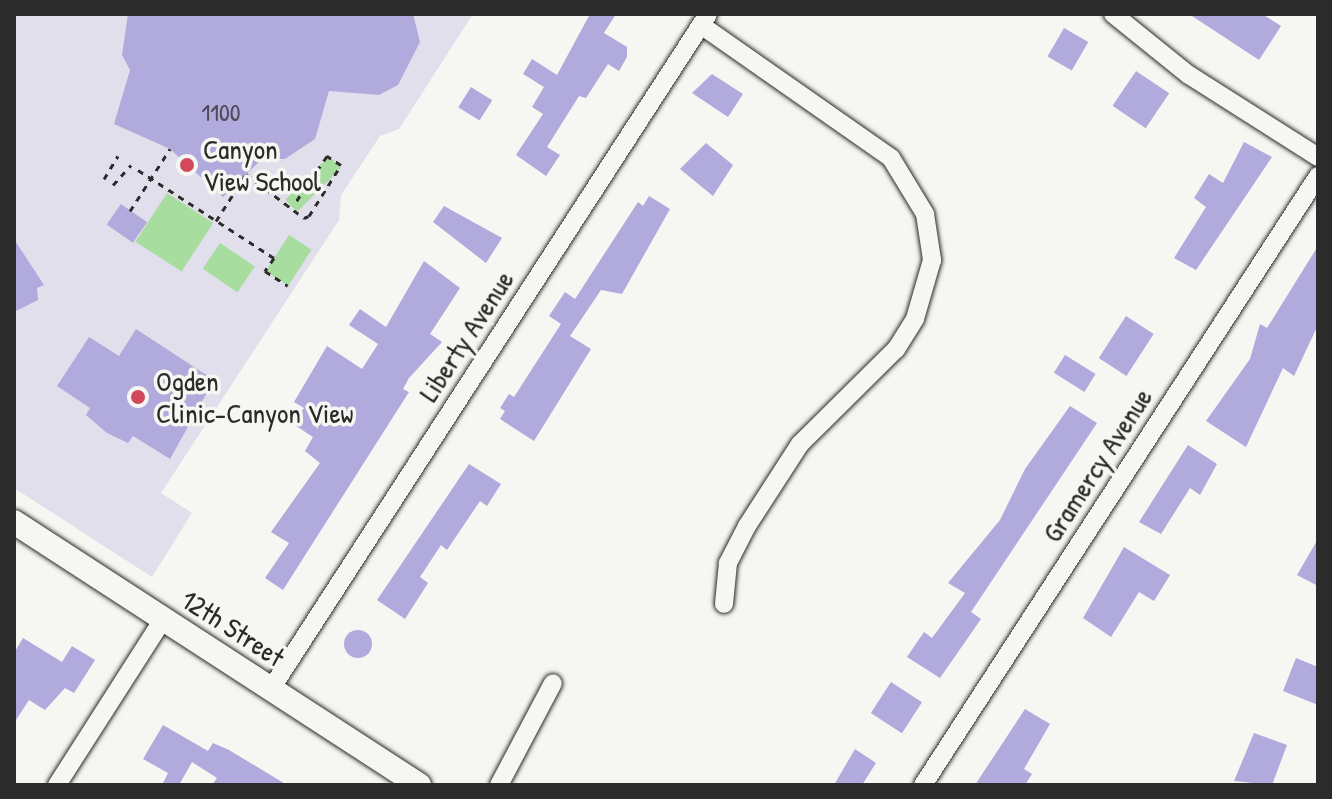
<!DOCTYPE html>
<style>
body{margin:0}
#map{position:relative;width:1332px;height:799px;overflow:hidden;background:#f6f6f2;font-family:"Patrick Hand",sans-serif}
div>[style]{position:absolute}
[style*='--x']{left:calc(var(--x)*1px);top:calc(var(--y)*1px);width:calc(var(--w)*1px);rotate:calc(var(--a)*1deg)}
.built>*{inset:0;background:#e1dfeb}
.green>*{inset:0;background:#a8dda0;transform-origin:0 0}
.building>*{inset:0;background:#b1aadc;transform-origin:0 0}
.round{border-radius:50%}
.path>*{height:3px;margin-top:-1.5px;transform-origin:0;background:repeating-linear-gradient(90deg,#2b2b2b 0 6px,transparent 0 12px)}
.roads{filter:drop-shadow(0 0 2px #2b2b2b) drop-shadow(0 0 2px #2b2b2b)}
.minor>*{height:18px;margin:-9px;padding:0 9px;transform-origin:9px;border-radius:9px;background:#f6f6f2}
.major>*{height:24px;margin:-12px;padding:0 12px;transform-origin:12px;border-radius:12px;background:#f6f6f2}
.dots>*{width:22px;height:22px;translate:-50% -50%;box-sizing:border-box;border:4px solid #f6f6f2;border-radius:50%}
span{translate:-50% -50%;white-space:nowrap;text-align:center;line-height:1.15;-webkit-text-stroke:7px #f6f6f2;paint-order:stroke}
.number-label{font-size:24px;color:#4c4b57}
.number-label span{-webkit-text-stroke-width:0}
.poi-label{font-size:28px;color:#2b2b2b}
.left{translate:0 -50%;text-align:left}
.street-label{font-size:28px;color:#2b2b2b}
.frame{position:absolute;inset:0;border:16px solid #2b2b2b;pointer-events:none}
</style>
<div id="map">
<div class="built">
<i style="clip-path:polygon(14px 14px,473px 14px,399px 129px,380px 136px,341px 195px,339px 220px,161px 493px,192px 513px,152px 577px,14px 488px)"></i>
</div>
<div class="green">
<i style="left:329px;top:156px;width:17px;height:62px;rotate:45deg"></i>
<i style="left:167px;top:193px;width:55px;height:58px;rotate:33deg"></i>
<i style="left:289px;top:235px;width:27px;height:43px;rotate:33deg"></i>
<i style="left:220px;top:243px;width:42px;height:31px;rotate:34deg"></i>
</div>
<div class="building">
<i style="clip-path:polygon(128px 14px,413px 14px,420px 42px,398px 85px,379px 95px,329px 91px,315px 139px,285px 159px,262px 159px,223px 197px,170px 149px,114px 124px,130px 70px,122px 55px)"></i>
<i style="clip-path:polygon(590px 14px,616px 14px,604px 33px,627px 47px,627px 57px,619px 71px,608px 64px,586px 98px,579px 96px,547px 147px,560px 155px,546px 176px,516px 155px,543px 114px,532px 107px,544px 87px,523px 74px,532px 59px,557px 75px)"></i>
<i style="clip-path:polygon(1189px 14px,1262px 14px,1281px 26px,1259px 60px)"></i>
<i style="left:1064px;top:28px;width:28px;height:33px;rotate:30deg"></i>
<i style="left:1136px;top:71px;width:40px;height:42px;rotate:34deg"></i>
<i style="clip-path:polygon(712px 74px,743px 94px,728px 117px,692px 93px)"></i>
<i style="left:471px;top:87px;width:25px;height:24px;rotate:32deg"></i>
<i style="clip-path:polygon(1244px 142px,1272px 157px,1196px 270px,1174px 258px,1206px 207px,1194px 198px,1209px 174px,1223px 183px)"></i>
<i style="clip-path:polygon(706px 143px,733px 165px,713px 196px,680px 169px)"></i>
<i style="clip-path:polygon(649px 196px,670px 209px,622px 294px,601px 290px,570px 336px,591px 349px,534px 441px,500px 419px,505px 411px,500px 408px,509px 394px,514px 397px,561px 324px,549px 316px,565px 292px,575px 299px,638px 202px,643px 206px)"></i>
<i style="left:121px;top:204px;width:32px;height:25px;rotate:35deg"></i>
<i style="clip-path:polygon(444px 206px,502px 238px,486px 263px,433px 222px)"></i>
<i style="clip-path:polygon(14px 239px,44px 285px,37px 288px,38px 300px,14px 312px)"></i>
<i style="clip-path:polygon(1318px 246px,1318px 325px,1294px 376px,1283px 368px,1246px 447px,1206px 421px,1250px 359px,1260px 324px,1267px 328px)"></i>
<i style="clip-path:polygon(424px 261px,460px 288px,430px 334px,442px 342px,409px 378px,403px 389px,409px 392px,283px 590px,265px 578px,289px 543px,271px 532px,320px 463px,305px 451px,313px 437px,293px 424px,304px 408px,294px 402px,327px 346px,362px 369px,378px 344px,349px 325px,360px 309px,386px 327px)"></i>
<i style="left:1126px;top:316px;width:33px;height:50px;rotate:33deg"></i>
<i style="clip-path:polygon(136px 329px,214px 380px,170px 459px,133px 436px,128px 443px,107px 433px,86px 415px,90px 408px,57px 386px,89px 337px,119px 356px)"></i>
<i style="left:1065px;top:355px;width:36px;height:21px;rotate:32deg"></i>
<i style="clip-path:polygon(1070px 406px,1097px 423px,971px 612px,981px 619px,940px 678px,907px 657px,924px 632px,932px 638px,965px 593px,948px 583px,1000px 520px,1025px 469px)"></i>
<i style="clip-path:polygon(1188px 445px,1217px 464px,1200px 495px,1190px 488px,1161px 534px,1139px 522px)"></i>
<i style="clip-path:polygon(469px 464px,501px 484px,487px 506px,480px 501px,447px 550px,441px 545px,420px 577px,428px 583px,405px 619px,377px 600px)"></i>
<i style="clip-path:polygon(1318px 539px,1318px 586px,1297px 575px)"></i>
<i style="clip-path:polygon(1124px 547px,1170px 575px,1154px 601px,1139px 592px,1111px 637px,1083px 618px)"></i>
<i class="round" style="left:344px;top:630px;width:28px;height:28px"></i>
<i style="clip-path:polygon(23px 638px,62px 662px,72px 646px,95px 660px,74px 693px,65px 688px,45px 710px,29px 700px,14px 723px,14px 653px)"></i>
<i style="clip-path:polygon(1296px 658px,1318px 667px,1318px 705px,1283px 691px)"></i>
<i style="left:891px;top:682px;width:37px;height:37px;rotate:33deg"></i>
<i style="clip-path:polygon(1025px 709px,1050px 724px,1024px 769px,1032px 774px,1025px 785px,975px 785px)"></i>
<i style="clip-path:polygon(163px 725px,208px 751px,213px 743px,229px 750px,287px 785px,212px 785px,217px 778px,192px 762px,179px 785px,162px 785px,168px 773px,143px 759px)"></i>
<i style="clip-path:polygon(1254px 733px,1287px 745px,1272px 785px,1234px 781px)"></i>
<i style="clip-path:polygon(855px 749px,876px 763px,862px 785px,834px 785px)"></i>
</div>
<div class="path">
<i style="--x:138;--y:170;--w:162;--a:32.9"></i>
<i style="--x:274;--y:258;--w:16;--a:125"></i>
<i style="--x:265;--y:271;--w:27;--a:33"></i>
<i style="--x:104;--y:179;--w:27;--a:-59"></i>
<i style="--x:113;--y:185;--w:27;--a:-48"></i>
<i style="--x:130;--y:211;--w:74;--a:-57.2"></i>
<i style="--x:216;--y:221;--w:56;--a:-57.4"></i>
<i style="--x:246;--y:174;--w:73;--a:37.2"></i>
<i style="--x:304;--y:218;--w:5;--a:-22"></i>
<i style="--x:309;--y:216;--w:60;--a:-57.9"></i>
<i style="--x:341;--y:165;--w:17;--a:-147"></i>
<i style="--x:327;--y:156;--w:60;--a:124.2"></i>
</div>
<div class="roads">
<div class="minor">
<i style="--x:1113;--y:14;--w:97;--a:38.8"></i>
<i style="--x:1189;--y:75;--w:153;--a:32.4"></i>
<i style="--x:701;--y:25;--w:232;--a:35"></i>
<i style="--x:891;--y:158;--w:66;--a:58.7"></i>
<i style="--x:925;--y:214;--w:47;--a:81.3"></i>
<i style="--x:932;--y:260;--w:61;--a:106.1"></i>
<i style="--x:915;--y:319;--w:36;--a:122"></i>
<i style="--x:896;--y:349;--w:135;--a:135.3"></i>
<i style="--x:800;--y:444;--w:98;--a:122.9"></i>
<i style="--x:747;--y:526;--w:42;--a:117.2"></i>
<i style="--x:728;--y:563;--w:41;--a:95.6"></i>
<i style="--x:271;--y:689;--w:804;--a:-57.08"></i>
<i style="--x:57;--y:785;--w:197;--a:-57.4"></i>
<i style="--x:499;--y:785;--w:115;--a:-62.1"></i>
<i style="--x:923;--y:785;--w:726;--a:-57.03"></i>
</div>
<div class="major">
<i style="--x:14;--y:522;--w:483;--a:33"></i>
</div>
</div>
<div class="dots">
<i style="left:187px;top:165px;background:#d1495b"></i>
<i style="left:138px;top:397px;background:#d1495b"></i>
</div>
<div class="number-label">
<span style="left:221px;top:113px">1100</span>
</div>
<div class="poi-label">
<span class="left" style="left:203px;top:165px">Canyon<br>View School</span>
<span class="left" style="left:156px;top:397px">Ogden<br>Clinic-Canyon View</span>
</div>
<div class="street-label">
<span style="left:466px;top:336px;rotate:-57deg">Liberty Avenue</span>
<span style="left:1097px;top:465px;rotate:-57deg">Gramercy Avenue</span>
<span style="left:233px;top:628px;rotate:33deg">12th Street</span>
</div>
<div class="frame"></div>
</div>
